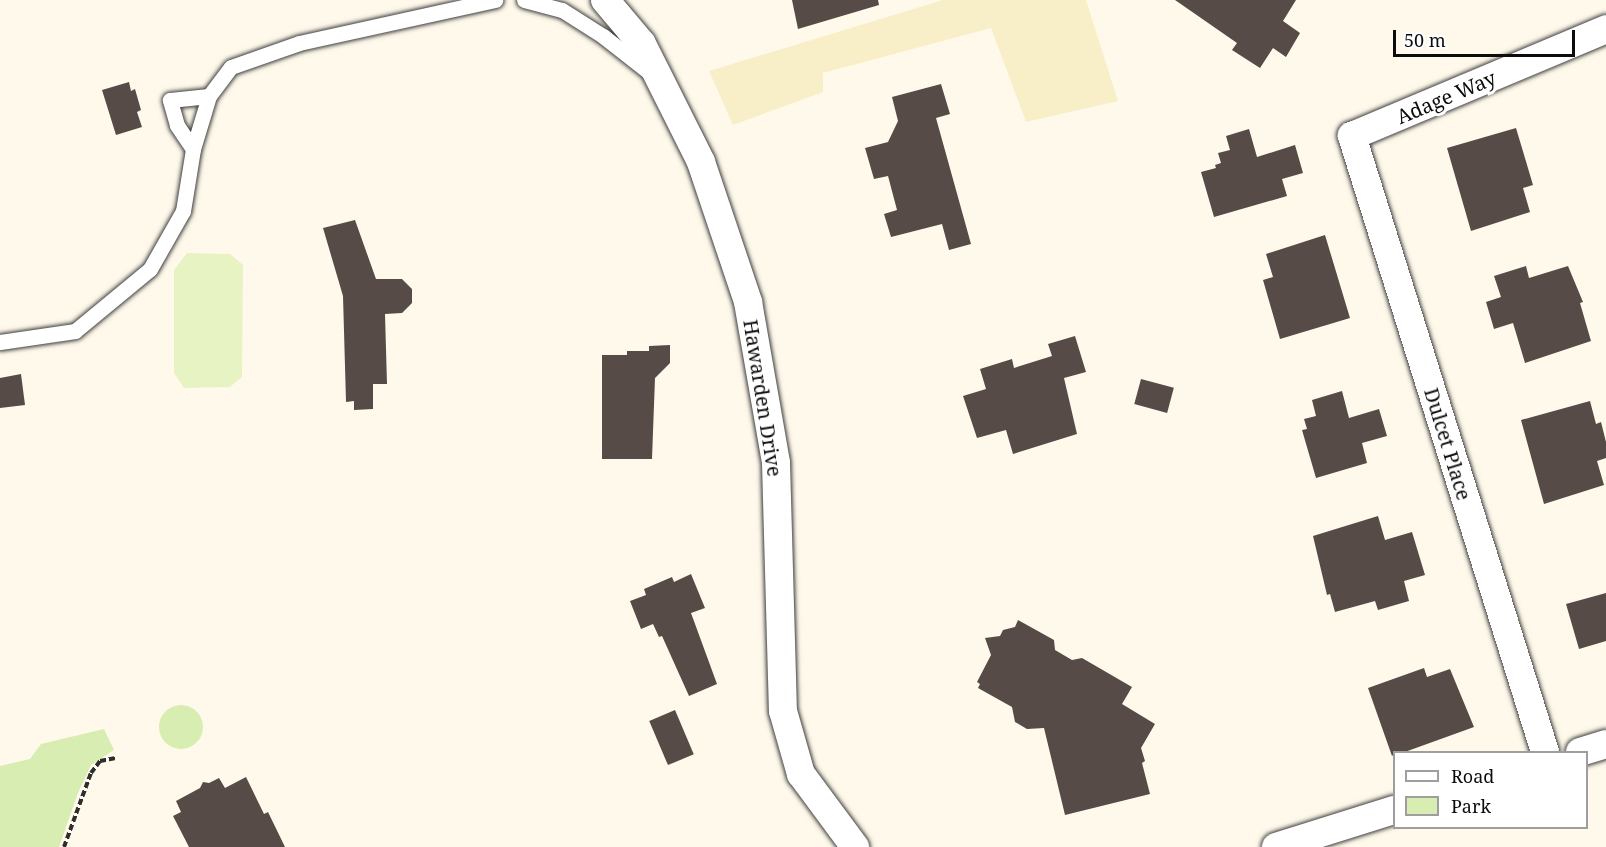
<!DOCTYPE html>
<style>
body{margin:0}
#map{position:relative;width:1606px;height:847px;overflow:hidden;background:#fff9eb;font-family:"Noto Serif",serif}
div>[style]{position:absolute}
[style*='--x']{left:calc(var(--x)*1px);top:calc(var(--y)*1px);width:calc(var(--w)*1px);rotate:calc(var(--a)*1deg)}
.farmland>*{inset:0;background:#f8efc8}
.green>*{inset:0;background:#d7edb1}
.round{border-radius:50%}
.pitch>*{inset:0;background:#e8f3c4}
.building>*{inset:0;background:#564b47;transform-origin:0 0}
.path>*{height:4px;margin-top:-2px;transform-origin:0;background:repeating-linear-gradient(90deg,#2e2e2e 0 6px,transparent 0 9px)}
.roads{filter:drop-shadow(0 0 2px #3f3f3f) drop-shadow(0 0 2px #3f3f3f)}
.lane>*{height:15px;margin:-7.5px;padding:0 7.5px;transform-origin:7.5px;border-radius:7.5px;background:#fff}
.street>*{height:28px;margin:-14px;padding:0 14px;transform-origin:14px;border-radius:14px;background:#fff}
span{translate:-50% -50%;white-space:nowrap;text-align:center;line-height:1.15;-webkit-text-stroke:6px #fff;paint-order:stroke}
.street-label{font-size:20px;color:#0c0c0c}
.legend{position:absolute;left:1393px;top:751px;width:195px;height:78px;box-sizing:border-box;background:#fff;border:2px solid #9e9e9e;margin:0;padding:8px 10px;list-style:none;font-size:18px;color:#0c0c0c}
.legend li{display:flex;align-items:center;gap:12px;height:30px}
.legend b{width:30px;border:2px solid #9e9e9e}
.scale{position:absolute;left:1393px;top:30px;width:182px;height:27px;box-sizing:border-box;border:3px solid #0c0c0c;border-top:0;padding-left:8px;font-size:18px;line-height:21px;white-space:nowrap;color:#0c0c0c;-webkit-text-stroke:4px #fff;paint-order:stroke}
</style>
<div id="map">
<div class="farmland">
<i style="clip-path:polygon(943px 0,1086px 0,1118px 101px,1026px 122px,991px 28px,823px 73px,823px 92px,733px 125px,709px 71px)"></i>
</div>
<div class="green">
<i class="round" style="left:159px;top:705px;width:44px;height:44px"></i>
<i style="clip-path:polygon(104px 729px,114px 750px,91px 765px,78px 793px,59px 847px,0 847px,0 766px,30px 759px,41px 744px)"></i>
</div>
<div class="pitch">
<i style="clip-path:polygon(187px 253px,230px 254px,243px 265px,242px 377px,230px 387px,184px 388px,174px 373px,174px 270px)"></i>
</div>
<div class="building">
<i style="clip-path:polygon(792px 0,878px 0,879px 5px,798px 29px)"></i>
<i style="clip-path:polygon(1175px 0,1296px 0,1283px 21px,1300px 33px,1286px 57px,1273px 48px,1260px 68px,1232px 50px,1237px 43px)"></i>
<i style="clip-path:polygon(129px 82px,131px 91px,135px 89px,141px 110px,137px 112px,142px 127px,116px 135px,102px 90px)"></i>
<i style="clip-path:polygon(941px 84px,950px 114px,936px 118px,971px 244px,949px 250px,942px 224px,891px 237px,884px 214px,897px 210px,888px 176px,874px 179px,865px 148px,888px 142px,898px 121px,892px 97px)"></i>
<i style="clip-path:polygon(1516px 128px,1533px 185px,1523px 188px,1530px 212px,1471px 231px,1447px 148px)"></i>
<i style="clip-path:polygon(1249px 129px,1257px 157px,1295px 145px,1303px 173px,1282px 179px,1287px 196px,1214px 217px,1201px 172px,1216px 168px,1215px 165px,1221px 163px,1218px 153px,1230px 150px,1226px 136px)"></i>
<i style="clip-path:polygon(355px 220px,376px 279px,402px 279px,412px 289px,412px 303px,402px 313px,385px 314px,387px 384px,373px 384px,373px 409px,354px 410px,354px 401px,346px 402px,343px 296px,323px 228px)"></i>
<i style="clip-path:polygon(1325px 235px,1350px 318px,1280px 339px,1263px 280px,1273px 277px,1266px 254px)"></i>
<i style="clip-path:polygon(1526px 266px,1529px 278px,1568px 266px,1583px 302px,1580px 303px,1591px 341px,1525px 363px,1513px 323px,1494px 329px,1486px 302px,1501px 297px,1494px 276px)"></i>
<i style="clip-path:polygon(1075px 336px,1086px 372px,1064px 378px,1077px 434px,1013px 454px,1006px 430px,977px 438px,963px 396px,986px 389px,980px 369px,1012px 359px,1014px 368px,1052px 356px,1048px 344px)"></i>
<i style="clip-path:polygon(670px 345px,670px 363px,655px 378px,652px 459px,602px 459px,602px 355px,627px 355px,627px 351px,649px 351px,649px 346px)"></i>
<i style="clip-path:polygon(21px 374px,25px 405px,0 408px,0 378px)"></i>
<i style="left:1141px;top:379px;width:34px;height:26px;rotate:15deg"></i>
<i style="clip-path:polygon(1342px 391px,1349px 418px,1379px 409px,1387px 436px,1362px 443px,1367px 463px,1316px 478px,1302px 430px,1307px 429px,1304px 419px,1316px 416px,1312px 400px)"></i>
<i style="clip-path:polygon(1590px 401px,1596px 424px,1601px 422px,1606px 442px,1606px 458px,1597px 461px,1604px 485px,1544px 504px,1521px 420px)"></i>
<i style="clip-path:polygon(1378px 516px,1385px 540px,1412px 532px,1425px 575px,1404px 581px,1409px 601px,1378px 610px,1375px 601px,1335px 612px,1330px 594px,1327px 595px,1313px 536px)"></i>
<i style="clip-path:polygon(691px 574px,705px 608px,691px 613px,717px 684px,689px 696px,662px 636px,659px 637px,653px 624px,641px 629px,630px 601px,646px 595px,644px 589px,672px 577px,674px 582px)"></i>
<i style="clip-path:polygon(1606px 593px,1606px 641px,1579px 649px,1566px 604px)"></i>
<i style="clip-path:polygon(1018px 620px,1054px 640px,1055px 650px,1072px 660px,1082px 658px,1132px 687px,1122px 704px,1155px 724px,1141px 748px,1145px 761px,1142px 763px,1150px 794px,1065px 815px,1044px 728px,1027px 729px,1015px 722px,1012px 707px,978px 688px,980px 684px,977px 682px,991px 655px,985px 638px,1000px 636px,1003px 630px,1015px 627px)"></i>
<i style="clip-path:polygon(1424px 668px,1427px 677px,1450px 669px,1474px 727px,1402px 753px,1395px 753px,1392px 756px,1368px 688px)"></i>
<i style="left:675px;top:710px;width:48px;height:28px;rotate:67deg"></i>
<i style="clip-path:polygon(246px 777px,264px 814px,268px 812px,285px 847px,189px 847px,173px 816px,181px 812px,176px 801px,200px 788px,203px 782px,209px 783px,219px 778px,225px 788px)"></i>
</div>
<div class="path">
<i style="--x:64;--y:847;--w:79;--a:-70"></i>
<i style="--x:91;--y:773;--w:15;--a:-53"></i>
<i style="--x:100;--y:761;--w:16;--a:-11"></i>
</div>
<div class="roads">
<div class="lane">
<i style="--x:524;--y:0;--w:39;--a:15"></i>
<i style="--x:562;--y:10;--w:49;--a:32.4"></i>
<i style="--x:603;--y:36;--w:60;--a:38.2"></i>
<i style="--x:193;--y:149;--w:29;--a:-124"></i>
<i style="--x:177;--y:125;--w:26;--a:-106"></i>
<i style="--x:170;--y:100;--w:39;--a:-6"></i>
<i style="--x:0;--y:342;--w:76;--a:-8.3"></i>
<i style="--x:75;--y:331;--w:97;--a:-39.6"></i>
<i style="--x:150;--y:269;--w:67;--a:-60.4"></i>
<i style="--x:183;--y:211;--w:63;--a:-80.8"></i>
<i style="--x:193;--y:149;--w:55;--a:-73.2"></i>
<i style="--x:209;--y:96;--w:36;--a:-53"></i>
<i style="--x:231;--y:67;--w:72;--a:-19.4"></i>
<i style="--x:299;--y:43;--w:201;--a:-12.4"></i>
</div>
<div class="street">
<i style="--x:605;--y:0;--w:57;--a:49.9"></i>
<i style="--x:642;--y:44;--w:132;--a:63.4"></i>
<i style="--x:701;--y:162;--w:148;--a:71.4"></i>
<i style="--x:748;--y:302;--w:163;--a:80.1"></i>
<i style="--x:776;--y:463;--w:248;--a:88.4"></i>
<i style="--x:783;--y:711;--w:66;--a:74.1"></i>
<i style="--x:801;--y:774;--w:91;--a:53.5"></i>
<i style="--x:1545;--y:752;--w:646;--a:-107.4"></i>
<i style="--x:1352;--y:136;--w:276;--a:-22.8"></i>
<i style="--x:1580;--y:752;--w:27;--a:-17"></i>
<i style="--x:1276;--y:847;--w:124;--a:-17.4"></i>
</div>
</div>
<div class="street-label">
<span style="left:1446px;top:97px;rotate:-23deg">Adage Way</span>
<span style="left:763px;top:398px;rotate:81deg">Hawarden Drive</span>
<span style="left:1448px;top:444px;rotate:73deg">Dulcet Place</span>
</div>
<ul class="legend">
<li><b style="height:8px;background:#fff"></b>Road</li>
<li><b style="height:16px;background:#d7edb1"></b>Park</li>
</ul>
<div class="scale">50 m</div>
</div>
